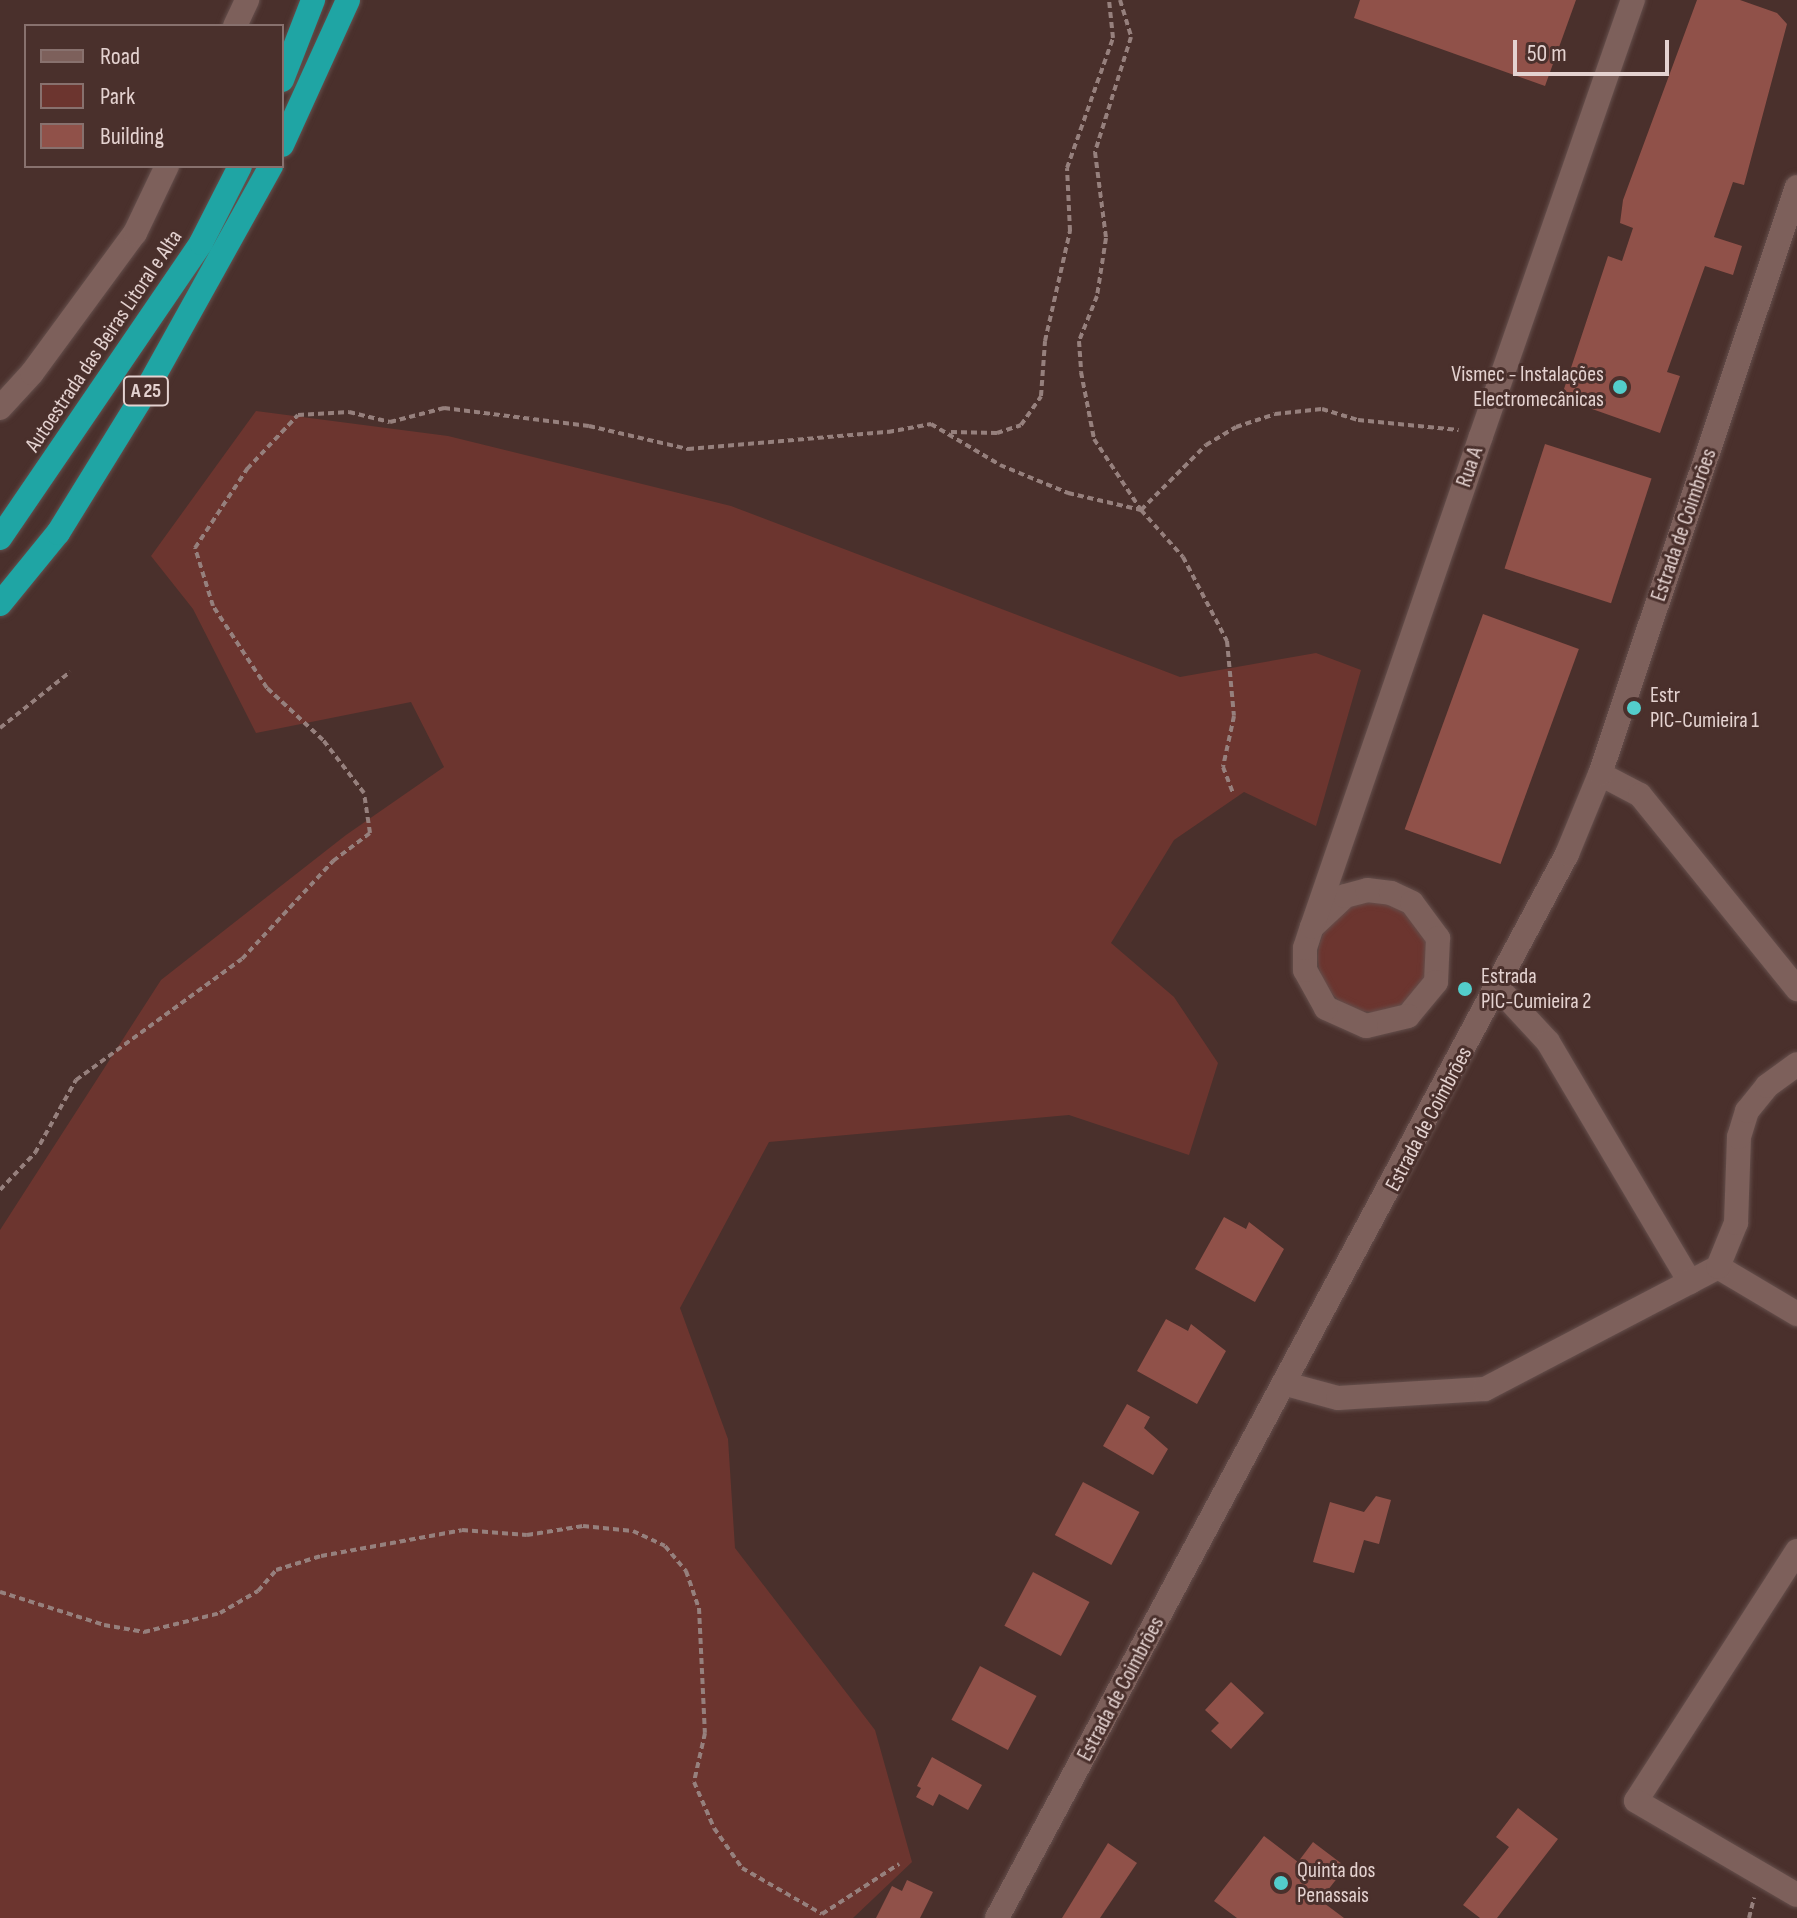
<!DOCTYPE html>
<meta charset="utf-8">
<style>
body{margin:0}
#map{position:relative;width:1797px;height:1918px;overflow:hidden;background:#4a302c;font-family:"Sofia Sans Condensed",sans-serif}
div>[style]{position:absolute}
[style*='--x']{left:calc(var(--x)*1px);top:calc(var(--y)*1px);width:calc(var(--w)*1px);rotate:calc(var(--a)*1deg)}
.green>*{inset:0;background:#6c352f}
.round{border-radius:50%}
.building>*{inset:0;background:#905149;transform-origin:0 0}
.path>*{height:4px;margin-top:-2px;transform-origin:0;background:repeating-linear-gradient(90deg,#96807d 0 6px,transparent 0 10px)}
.roads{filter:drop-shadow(0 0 2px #654f4c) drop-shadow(0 0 2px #654f4c)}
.minor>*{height:24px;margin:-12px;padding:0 12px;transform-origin:12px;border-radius:12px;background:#7d605b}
.highway>*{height:24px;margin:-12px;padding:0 12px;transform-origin:12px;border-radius:12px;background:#1fa5a4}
.dots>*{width:22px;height:22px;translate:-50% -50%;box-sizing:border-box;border:4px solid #4a302c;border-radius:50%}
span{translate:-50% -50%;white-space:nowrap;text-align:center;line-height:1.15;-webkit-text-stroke:6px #4a302c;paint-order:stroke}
.shield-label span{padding:2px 6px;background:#4a302c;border:2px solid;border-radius:6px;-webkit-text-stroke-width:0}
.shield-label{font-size:20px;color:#e4d2d0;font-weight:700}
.street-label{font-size:22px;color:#e4d2d0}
.poi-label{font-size:22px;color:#e4d2d0}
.right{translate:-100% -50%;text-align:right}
.left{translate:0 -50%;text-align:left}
.legend{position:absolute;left:24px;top:24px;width:260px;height:144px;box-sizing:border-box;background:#4a302c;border:2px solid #88716e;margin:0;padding:10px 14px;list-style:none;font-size:24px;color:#e4d2d0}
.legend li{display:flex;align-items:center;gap:16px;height:40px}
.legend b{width:40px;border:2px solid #88716e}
.scale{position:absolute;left:1513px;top:40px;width:156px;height:36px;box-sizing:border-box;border:4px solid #e4d2d0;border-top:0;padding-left:10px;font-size:24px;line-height:28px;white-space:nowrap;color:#e4d2d0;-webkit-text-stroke:6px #4a302c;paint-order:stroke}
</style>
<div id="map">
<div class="green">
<i style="clip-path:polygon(256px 411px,448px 436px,731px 506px,1180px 677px,1316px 653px,1361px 670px,1316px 826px,1244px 792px,1174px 840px,1111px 943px,1174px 997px,1218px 1063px,1189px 1155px,1069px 1115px,769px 1142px,680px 1308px,728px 1439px,735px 1548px,875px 1730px,912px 1862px,853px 1918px,0 1918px,0 1230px,161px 980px,346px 835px,444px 767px,411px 702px,256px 733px,193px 609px,151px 556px)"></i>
<i class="round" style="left:1318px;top:902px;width:110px;height:110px"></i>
</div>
<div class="building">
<i style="clip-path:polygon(1360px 0,1576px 0,1545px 86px,1354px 18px)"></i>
<i style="clip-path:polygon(1697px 0,1740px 0,1777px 13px,1787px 24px,1744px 185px,1733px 182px,1714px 237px,1742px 246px,1733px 275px,1705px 266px,1667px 372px,1680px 376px,1660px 433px,1561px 398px,1608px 256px,1622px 261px,1633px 228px,1620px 223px,1623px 200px)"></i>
<i style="left:1545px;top:444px;width:112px;height:131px;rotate:18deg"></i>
<i style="left:1483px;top:614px;width:102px;height:229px;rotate:20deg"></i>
<i style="clip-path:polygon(1224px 1217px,1246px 1229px,1249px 1222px,1284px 1249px,1255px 1302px,1195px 1269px)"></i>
<i style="clip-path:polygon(1166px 1319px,1188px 1331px,1191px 1324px,1226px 1351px,1197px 1404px,1137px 1371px)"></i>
<i style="clip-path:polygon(1127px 1404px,1150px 1417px,1144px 1428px,1168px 1449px,1153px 1475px,1103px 1446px)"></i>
<i style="left:1083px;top:1482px;width:64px;height:60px;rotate:28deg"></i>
<i style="clip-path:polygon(1376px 1496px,1391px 1500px,1379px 1544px,1364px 1540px,1354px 1573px,1313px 1562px,1330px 1502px,1364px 1512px)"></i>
<i style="left:1033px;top:1572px;width:64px;height:61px;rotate:28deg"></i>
<i style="left:980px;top:1666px;width:64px;height:61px;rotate:28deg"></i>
<i style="clip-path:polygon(1231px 1682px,1264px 1713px,1231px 1749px,1211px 1731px,1219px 1723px,1205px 1710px)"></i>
<i style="clip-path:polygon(932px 1757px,982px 1785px,968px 1810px,939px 1794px,933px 1806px,916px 1797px,921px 1788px,917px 1786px)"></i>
<i style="clip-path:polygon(1518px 1808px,1558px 1839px,1497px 1918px,1480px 1918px,1463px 1905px,1509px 1847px,1496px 1837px)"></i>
<i style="clip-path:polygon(1264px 1836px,1298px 1862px,1313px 1842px,1346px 1867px,1320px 1900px,1344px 1918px,1237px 1918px,1214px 1901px)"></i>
<i style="clip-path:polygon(1108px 1843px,1137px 1863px,1100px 1918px,1062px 1918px)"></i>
<i style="clip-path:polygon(907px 1880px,933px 1892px,920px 1918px,876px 1918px,892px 1886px,902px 1891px)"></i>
</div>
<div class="path">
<i style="--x:1120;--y:0;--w:39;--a:73"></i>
<i style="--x:1131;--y:37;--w:121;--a:107.4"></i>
<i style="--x:1095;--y:152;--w:87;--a:82.7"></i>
<i style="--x:1106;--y:238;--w:59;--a:98.8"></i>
<i style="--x:1097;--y:296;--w:48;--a:111.8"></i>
<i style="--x:1079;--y:341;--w:31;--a:86"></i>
<i style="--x:1081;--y:372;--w:68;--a:79"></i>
<i style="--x:1094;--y:439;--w:85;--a:56.5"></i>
<i style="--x:1141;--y:510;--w:63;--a:48.2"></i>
<i style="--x:1183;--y:557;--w:95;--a:62.4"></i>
<i style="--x:1227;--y:641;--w:75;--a:84.7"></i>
<i style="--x:1234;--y:716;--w:52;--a:102.2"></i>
<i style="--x:1223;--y:767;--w:28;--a:69"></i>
<i style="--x:951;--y:432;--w:46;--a:1.2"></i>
<i style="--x:997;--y:433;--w:25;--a:-18"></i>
<i style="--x:1021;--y:425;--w:35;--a:-55"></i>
<i style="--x:1041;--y:396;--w:55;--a:-85.8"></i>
<i style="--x:1045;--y:341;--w:113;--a:-77.2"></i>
<i style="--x:1070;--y:231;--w:63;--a:-92.7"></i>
<i style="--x:1067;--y:168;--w:138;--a:-70.5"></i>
<i style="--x:1113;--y:38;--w:38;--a:-96"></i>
<i style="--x:0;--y:728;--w:90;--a:-38.7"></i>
<i style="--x:0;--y:1190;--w:51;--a:-46.6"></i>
<i style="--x:35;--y:1153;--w:84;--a:-60.7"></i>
<i style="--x:76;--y:1080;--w:205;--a:-36.1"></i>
<i style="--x:242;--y:959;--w:134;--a:-47.1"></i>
<i style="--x:333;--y:861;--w:46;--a:-37.1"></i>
<i style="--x:370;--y:833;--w:40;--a:-98.5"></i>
<i style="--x:364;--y:793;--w:67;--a:-127.7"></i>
<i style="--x:323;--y:740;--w:76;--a:-137.1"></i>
<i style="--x:267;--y:688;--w:98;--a:-123.4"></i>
<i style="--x:213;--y:606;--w:61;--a:-107.2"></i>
<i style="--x:195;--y:548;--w:95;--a:-56.6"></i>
<i style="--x:247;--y:469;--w:74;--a:-46.6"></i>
<i style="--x:298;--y:415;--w:51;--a:-3.4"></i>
<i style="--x:349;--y:412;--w:42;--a:13.7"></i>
<i style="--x:390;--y:422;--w:56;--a:-14.5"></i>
<i style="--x:444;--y:408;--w:146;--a:7.1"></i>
<i style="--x:589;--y:426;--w:102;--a:13.1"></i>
<i style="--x:688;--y:449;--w:201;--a:-4.9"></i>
<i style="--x:888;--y:432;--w:44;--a:-10.5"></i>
<i style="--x:931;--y:424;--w:80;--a:30.7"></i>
<i style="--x:1000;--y:465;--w:74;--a:22.4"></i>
<i style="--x:1068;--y:493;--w:75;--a:13.1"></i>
<i style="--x:1141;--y:510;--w:92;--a:-45"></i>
<i style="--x:1206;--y:445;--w:35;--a:-31"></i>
<i style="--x:1236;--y:427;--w:41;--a:-18.4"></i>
<i style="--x:1275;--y:414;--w:47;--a:-6.1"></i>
<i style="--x:1322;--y:409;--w:38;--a:17"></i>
<i style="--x:1358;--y:420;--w:101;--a:5.7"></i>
<i style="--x:0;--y:1592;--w:109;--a:17.6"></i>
<i style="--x:104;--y:1625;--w:41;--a:9.9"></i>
<i style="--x:144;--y:1632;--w:78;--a:-14"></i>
<i style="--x:220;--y:1613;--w:44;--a:-30.1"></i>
<i style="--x:258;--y:1591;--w:28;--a:-49"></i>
<i style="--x:276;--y:1570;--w:47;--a:-17.3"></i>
<i style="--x:321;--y:1556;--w:143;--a:-10.4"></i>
<i style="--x:462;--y:1530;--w:65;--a:4.4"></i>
<i style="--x:527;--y:1535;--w:57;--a:-9.1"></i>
<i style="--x:583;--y:1526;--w:50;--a:5.7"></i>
<i style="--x:633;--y:1531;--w:35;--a:25"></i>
<i style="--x:665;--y:1546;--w:33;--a:50"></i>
<i style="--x:686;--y:1571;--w:39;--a:71"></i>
<i style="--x:699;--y:1608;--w:125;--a:87.3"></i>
<i style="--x:705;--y:1733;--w:50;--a:102.7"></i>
<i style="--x:694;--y:1782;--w:50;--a:66.5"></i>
<i style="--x:714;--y:1828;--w:49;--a:55"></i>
<i style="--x:742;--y:1868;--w:92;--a:29.9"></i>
<i style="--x:822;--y:1914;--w:92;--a:-33"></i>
<i style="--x:1749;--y:1918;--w:21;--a:-76"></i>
</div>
<div class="roads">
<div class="minor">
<i style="--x:235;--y:26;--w:29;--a:-65"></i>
<i style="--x:0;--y:408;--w:47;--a:-47.6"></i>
<i style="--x:32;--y:373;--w:174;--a:-53.7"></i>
<i style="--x:135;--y:233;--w:74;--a:-64.5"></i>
<i style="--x:1600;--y:774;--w:45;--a:27.7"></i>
<i style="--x:1640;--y:795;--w:250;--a:51"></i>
<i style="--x:1312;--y:927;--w:45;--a:-43.2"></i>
<i style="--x:1345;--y:896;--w:23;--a:-15"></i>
<i style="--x:1367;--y:890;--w:24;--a:7"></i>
<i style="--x:1391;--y:893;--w:23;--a:25"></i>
<i style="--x:1412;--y:903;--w:44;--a:53.4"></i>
<i style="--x:1438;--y:938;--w:44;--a:92.6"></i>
<i style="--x:1436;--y:982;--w:44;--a:129.5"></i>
<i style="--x:1408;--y:1016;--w:43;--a:166.6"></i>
<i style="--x:1366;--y:1026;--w:44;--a:-155.8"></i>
<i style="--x:1326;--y:1008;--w:43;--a:-118.9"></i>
<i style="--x:1305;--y:970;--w:22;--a:-90"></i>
<i style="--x:1305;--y:948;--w:22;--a:-72"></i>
<i style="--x:1312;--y:927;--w:519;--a:-71.01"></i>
<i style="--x:1481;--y:436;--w:462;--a:-70.8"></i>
<i style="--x:1499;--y:989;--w:72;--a:47.2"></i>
<i style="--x:1548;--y:1042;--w:279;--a:59.4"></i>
<i style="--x:1718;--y:1267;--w:92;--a:30.7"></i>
<i style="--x:1286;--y:1384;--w:54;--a:15.1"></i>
<i style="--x:1338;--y:1398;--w:147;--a:-3.5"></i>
<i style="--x:1485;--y:1389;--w:263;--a:-27.6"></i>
<i style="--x:1718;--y:1267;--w:48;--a:-67.8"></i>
<i style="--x:1736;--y:1223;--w:86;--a:-88"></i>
<i style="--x:1739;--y:1137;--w:27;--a:-73"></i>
<i style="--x:1747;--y:1111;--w:32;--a:-51"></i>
<i style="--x:1767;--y:1086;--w:37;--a:-36"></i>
<i style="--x:1797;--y:1551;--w:297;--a:122.8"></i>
<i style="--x:1636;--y:1801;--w:186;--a:30.3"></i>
<i style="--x:997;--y:1918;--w:1207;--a:-61.82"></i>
<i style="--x:1567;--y:854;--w:87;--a:-67.6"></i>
<i style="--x:1600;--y:774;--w:619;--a:-71.45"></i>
</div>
<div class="highway">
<i style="--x:282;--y:80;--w:86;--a:-68.8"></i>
<i style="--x:282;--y:145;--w:159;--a:-65.5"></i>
<i style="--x:0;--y:538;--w:357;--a:-55.7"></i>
<i style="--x:201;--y:243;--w:86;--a:-63.1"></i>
<i style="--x:0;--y:604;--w:92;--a:-50.8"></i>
<i style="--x:58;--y:533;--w:172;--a:-58.3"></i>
<i style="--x:148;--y:387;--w:253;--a:-60.9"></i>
</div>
</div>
<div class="dots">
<i style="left:1620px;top:387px;background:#53cdcb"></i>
<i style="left:1634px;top:708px;background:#53cdcb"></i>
<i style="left:1465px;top:989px;background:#53cdcb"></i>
<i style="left:1281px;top:1883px;background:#53cdcb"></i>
</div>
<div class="shield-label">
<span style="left:146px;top:391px">A 25</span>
</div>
<div class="street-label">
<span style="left:104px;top:341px;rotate:-56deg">Autoestrada das Beiras Litoral e Alta</span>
<span style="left:1470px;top:467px;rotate:-71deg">Rua A</span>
<span style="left:1684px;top:525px;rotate:-71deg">Estrada de Coimbrões</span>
<span style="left:1429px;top:1119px;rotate:-62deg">Estrada de Coimbrões</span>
<span style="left:1121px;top:1689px;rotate:-62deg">Estrada de Coimbrões</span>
</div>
<div class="poi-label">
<span class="right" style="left:1604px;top:387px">Vismec - Instalações<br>Electromecânicas</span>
<span class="left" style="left:1650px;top:708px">Estr<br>PIC-Cumieira 1</span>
<span class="left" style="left:1481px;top:989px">Estrada<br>PIC-Cumieira 2</span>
<span class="left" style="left:1297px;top:1883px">Quinta dos<br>Penassais</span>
</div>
<ul class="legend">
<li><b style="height:10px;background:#7d605b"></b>Road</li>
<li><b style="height:22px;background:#6c352f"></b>Park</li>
<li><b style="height:22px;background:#905149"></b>Building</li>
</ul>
<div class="scale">50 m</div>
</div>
